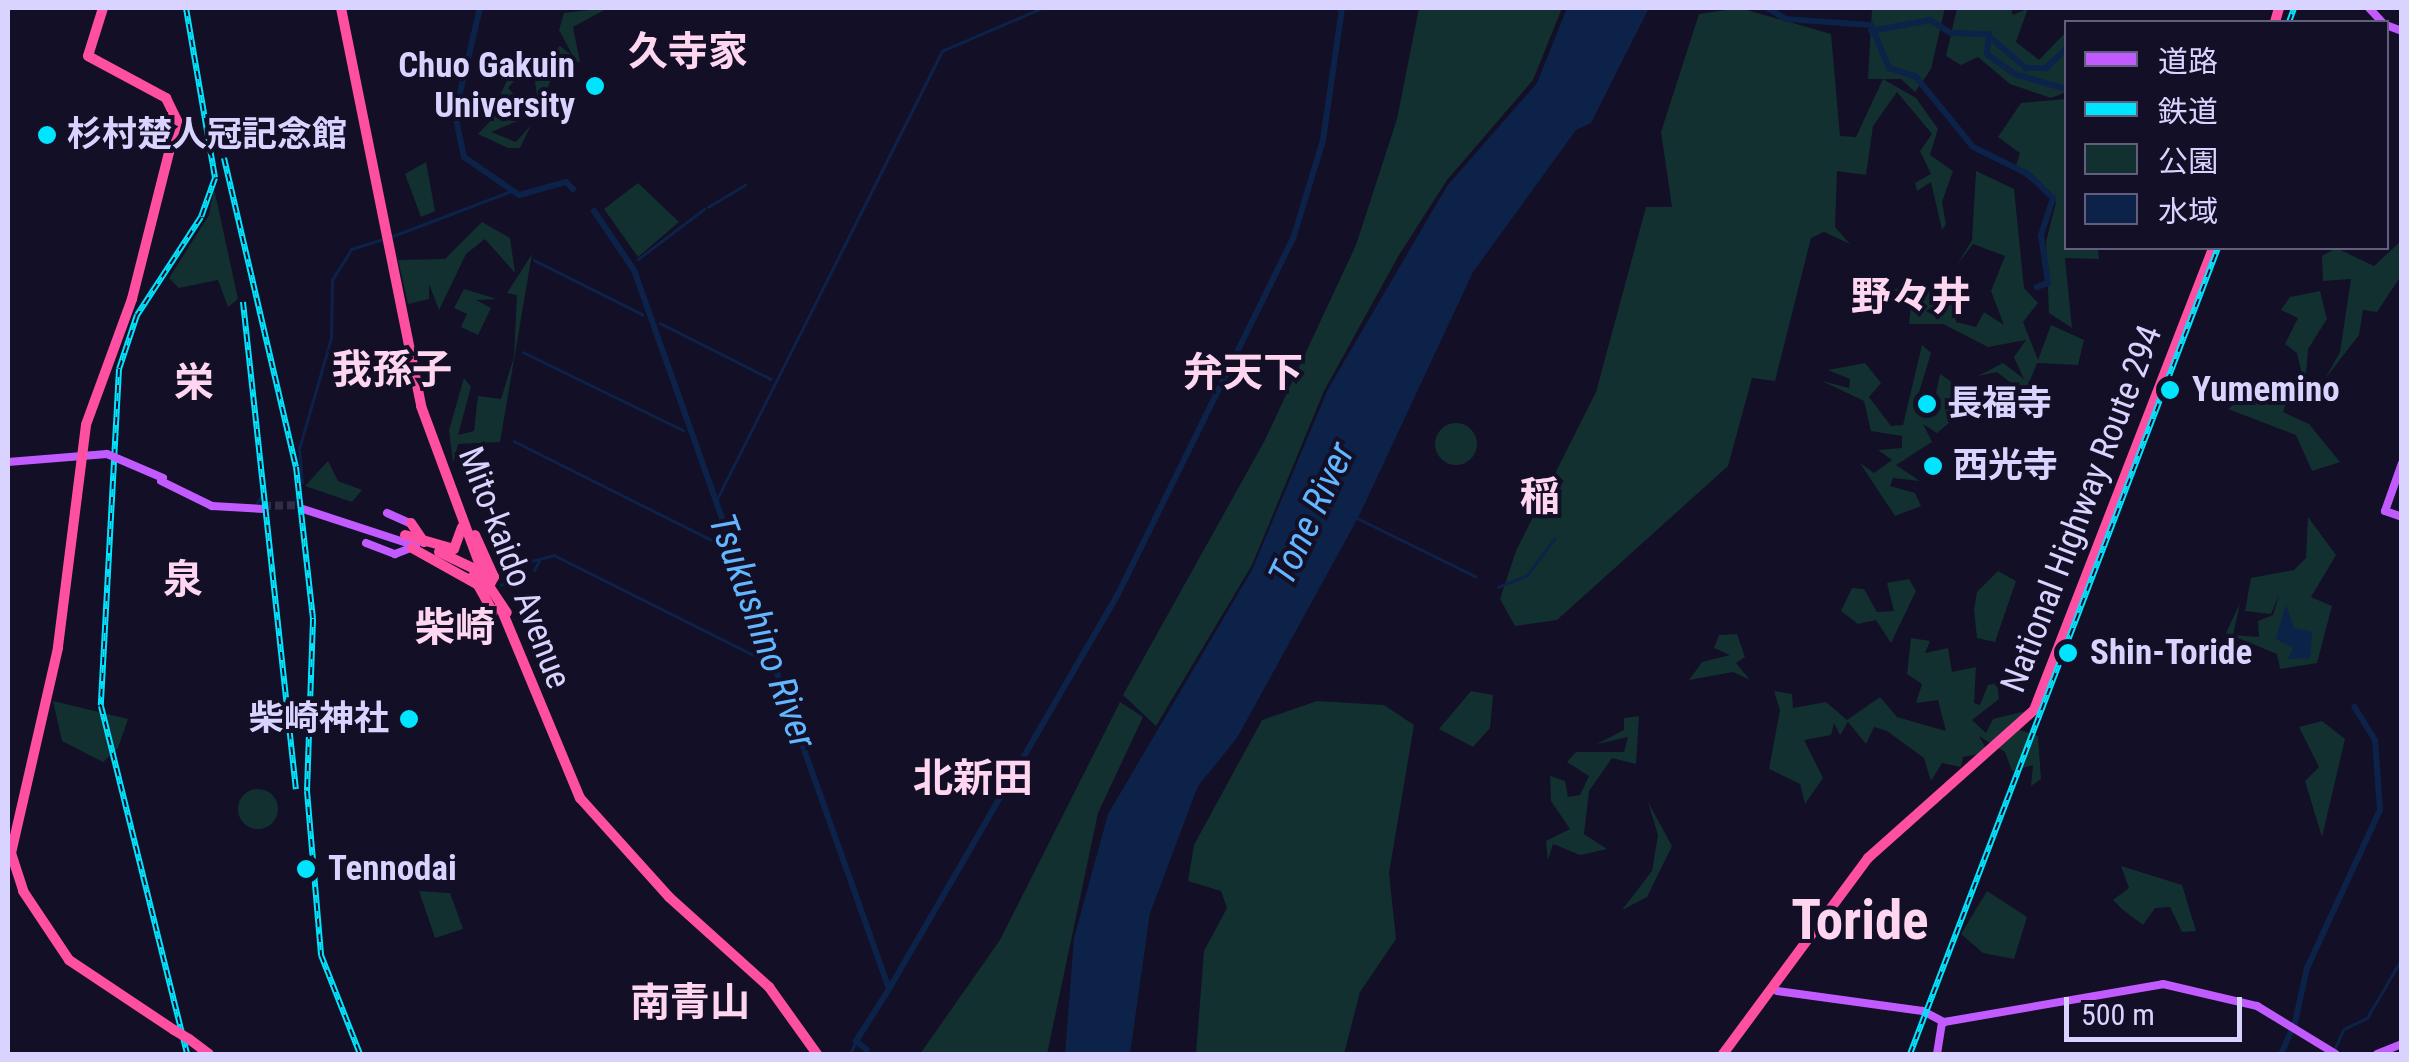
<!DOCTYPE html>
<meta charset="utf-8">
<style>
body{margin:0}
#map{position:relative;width:2409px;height:1062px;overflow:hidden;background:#130f26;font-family:"Roboto Condensed","Noto Sans JP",sans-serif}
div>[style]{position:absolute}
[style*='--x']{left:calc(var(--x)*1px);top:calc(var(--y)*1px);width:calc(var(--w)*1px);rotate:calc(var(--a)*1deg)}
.green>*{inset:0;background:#12302f}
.round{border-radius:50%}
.water>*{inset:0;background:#0c2248}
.stream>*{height:2.5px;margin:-1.25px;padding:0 1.25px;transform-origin:1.25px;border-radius:1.25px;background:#0c2248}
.river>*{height:6px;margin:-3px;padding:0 3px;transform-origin:3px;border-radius:3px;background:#0c2248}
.major-tunnel>*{height:8px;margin-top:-4px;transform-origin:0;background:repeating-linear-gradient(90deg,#312d47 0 8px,transparent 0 12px)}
.major>*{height:8px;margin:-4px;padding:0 4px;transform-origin:4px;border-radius:4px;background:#c25bff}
.highway>*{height:10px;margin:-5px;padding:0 5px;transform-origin:5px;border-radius:5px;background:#ff4fa3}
.rail>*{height:6px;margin-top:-3px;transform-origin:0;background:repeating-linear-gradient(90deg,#130f26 0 8px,#00e5ff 0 16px);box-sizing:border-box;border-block:2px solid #00e5ff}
.major-bridge>*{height:8px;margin:-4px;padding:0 4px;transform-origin:4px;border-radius:4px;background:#c25bff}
.highway-bridge>*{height:10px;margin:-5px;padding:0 5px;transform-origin:5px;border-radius:5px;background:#ff4fa3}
.dots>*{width:28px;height:28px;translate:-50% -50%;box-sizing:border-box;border:5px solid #130f26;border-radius:50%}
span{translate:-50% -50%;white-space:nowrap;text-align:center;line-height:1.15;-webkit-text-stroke:8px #130f26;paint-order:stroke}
.poi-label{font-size:35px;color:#d9d4ff;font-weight:700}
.right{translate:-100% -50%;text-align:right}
.left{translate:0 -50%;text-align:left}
.street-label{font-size:35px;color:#d9d4ff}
.water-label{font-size:38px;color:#62b6ff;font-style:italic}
.quarter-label{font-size:40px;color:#ffd6f0;font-weight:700}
.town-label{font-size:55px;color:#ffd6f0;font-weight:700}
.frame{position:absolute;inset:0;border:10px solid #d9d4ff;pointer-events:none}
.legend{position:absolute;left:2064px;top:20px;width:325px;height:230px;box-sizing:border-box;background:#130f26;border:2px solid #625e7d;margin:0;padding:12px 18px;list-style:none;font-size:30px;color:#d9d4ff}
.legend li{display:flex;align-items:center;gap:20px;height:50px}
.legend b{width:50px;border:2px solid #625e7d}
.scale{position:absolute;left:2064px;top:997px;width:178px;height:45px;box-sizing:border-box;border:5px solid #d9d4ff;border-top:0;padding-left:12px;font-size:30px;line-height:35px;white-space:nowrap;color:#d9d4ff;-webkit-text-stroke:8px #130f26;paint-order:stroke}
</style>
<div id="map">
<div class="green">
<i style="clip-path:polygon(608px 8px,573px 27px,580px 62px,559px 61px,539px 108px,533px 69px,560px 46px,573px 56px,559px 30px,564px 13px)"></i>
<i style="clip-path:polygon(1419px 8px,1562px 8px,1533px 80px,1447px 180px,1399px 255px,1324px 391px,1252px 565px,1156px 726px,1123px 695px,1265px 440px,1356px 245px,1397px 119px)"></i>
<i style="clip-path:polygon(1740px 8px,1831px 34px,1840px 136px,1856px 137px,1883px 79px,1916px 98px,1938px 129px,1930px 155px,1953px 171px,1942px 202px,1946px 224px,1942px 230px,1931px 182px,1917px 191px,1915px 183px,1931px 174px,1920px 151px,1932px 134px,1897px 92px,1873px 126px,1866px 175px,1837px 171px,1835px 227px,1850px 244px,1824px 232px,1811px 238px,1775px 381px,1752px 378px,1728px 466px,1557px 620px,1515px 626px,1500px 599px,1516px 551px,1596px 392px,1646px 207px,1672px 207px,1661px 132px,1699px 14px)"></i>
<i style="clip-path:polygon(1872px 8px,1945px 8px,1931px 69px,1915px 92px,1901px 79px,1868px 79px)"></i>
<i style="clip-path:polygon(1957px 8px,2011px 8px,2013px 15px,2028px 8px,2016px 42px,2039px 60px,2066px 32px,2066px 92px,2051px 98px,2010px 84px,1978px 57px,1961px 65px,1946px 56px)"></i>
<i style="clip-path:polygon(515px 65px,520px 74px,508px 88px,522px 103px,520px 120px,491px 132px,516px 142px,531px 125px,520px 148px,508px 148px,478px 134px,499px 112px,511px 115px,499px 97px)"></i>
<i style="clip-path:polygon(2066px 99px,2066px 248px,2098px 248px,2099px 259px,2065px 258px,2072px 328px,2049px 313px,2046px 242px,2056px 202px,2015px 168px,2020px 153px,1998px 137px,2021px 103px)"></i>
<i style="clip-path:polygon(426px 162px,435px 211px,421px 217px,405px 174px)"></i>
<i style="clip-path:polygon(1976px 171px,2014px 189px,2024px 288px,2038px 303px,2023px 322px,2038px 360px,2051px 325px,2084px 340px,2078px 365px,2037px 363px,2017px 413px,2016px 387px,1997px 372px,1978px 376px,2003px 363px,2024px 379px,2014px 357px,2026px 340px,1988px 347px,1943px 324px,1909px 324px,1911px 304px,1893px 289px,1923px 288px,1953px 306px,1956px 322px,1976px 327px,1984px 312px,2004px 325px,1991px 291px,2005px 256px,1973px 244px,1957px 265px,1972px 240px)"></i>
<i style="clip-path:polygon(638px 183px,679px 222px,638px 257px,604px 209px)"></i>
<i style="clip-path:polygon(214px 188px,238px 299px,228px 307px,218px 280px,179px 288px,169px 278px,209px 215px)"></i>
<i style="clip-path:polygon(482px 222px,510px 238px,515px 273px,485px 239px,466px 254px,439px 310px,429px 284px,429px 299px,408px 304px,398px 260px,445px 259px)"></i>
<i style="clip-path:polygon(2401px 241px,2401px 276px,2377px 312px,2363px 310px,2359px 335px,2325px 379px,2340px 352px,2351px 279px,2323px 281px,2322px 256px,2336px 248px,2374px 266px)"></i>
<i style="clip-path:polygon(532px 254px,500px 442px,458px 444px,453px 463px,449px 430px,464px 378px,471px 387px,458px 435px,474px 431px,478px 396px,501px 399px,514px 357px,517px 295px,507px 293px)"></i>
<i style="clip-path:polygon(464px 289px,497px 299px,476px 300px,491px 308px,478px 335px,461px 327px,467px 314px,454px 308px)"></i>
<i style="clip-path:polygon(2320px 291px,2327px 319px,2308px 349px,2305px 388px,2297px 353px,2285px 344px,2298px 318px,2281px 310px,2290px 297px)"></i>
<i style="clip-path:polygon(1922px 345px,1931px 353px,1916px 402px,1934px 403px,1940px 374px,1956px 385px,1957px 416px,1937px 433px,1923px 424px,1932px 442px,1896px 465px,1920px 481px,1893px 478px,1890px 486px,1915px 493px,1921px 506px,1895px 516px,1860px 463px,1874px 473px,1884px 466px,1892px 460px,1878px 450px,1902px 448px,1902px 436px,1871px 431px,1864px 401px,1822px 381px,1849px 388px,1850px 379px,1828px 370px,1865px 363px,1881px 383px,1869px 397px,1891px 426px,1903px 425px)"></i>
<i style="clip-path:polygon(2255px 387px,2288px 398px,2283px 412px,2309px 424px,2340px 462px,2312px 471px,2296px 435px,2228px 409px)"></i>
<i class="round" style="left:1435px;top:423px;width:42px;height:42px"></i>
<i style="clip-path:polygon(328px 461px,338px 481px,362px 490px,352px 502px,305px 486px)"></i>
<i style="clip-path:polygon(2308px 517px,2336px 555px,2311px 597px,2332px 606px,2317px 663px,2280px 669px,2277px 654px,2226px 633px,2240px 603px,2233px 635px,2259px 637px,2258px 621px,2273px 615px,2279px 595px,2271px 614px,2245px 611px,2251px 578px,2294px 570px,2306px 558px)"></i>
<i style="clip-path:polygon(1998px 571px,2016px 581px,1995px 642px,1977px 638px,1974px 610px,1977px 592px)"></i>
<i style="clip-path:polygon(1909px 579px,1916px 591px,1891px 643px,1876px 620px,1858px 624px,1841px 611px,1852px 588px,1864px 589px,1877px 612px,1894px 611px,1887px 583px)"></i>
<i style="clip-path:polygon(1737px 634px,1745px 657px,1736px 663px,1750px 680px,1733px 672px,1689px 680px,1702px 662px,1730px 655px,1714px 648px,1719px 635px)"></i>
<i style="clip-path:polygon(1911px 638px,1930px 641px,1925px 653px,1948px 648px,1952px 672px,1976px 667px,1974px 703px,1980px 705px,1988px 685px,1997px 683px,1999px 699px,1972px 720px,1986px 733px,1993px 719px,2030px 710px,2017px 729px,2038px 736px,2041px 779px,2031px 786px,2033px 765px,2012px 771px,2005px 752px,1979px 736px,1988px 752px,1963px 757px,1961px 767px,1942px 763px,1931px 781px,1924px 758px,1887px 731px,1874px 727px,1866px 744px,1848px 722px,1840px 735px,1834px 723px,1831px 735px,1804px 740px,1823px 778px,1805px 804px,1800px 784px,1769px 769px,1780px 710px,1774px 691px,1792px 694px,1793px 708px,1826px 702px,1847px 720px,1880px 697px,1897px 717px,1946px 731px,1938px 700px,1916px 703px,1922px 684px,1907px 674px)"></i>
<i style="clip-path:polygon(1471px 691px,1493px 695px,1490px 728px,1473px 747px,1439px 729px)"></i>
<i style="clip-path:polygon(53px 701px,128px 719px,118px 748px,103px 762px,62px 741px)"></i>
<i style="clip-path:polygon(1317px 701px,1384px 705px,1414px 725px,1389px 873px,1396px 939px,1360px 992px,1344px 1054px,1196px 1054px,1204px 951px,1227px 908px,1221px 891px,1188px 881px,1194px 845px,1262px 720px)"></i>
<i style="clip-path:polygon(1120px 702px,1143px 717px,1098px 813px,1047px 1054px,920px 1054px,1000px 940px)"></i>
<i style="clip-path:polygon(1639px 716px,1636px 764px,1612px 758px,1589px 791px,1584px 834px,1607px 849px,1580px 855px,1553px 844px,1548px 860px,1546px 841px,1570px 829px,1551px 801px,1550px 776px,1565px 781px,1568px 797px,1580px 795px,1589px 776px,1567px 762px,1576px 752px,1624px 752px,1628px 737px,1597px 744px,1624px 730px,1624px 718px)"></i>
<i style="clip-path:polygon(2322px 721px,2345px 739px,2322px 837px,2305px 781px,2319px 767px,2299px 727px)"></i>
<i class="round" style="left:238px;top:789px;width:40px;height:40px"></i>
<i style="clip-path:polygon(1648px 802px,1672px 846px,1647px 897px,1622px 910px,1652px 871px,1658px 835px)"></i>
<i style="clip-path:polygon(2121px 866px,2182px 885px,2196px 931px,2182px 932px,2170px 907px,2155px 908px,2143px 925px,2123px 910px,2113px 900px,2129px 888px)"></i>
<i style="clip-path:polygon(419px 891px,450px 893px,463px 929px,435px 938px)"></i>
<i style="clip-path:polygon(1987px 891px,2027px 917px,2014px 959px,1983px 953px,1961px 934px)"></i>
</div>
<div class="water">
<i style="clip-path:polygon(1567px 8px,1649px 8px,1591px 123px,1576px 130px,1473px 272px,1359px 516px,1237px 738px,1198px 786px,1150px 913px,1130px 1054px,1065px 1054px,1074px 938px,1108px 814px,1252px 570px,1328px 389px,1447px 186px,1537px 83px)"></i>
<i style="clip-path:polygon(2286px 605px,2294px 628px,2312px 632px,2310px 658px,2288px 659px,2293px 648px,2276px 639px)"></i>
</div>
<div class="stream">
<i style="--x:708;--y:207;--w:43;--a:-30.7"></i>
<i style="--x:393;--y:236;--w:124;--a:-20.8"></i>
<i style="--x:638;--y:259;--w:83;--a:-37.1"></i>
<i style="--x:534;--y:260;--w:121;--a:26.6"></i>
<i style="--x:660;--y:323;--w:124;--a:26.8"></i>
<i style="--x:523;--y:352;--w:178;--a:26"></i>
<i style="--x:514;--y:441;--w:235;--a:26.6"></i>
<i style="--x:302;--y:483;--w:34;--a:-95"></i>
<i style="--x:299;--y:449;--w:116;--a:-73.9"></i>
<i style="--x:331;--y:338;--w:58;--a:-89"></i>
<i style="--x:332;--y:280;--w:36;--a:-58"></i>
<i style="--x:351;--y:249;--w:31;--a:-17"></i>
<i style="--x:716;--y:501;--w:504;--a:-63.33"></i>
<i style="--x:942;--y:51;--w:109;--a:-23.3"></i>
<i style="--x:256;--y:504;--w:12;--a:-55"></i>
<i style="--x:1355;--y:517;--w:134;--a:26.2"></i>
<i style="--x:528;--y:562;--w:27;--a:-15"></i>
<i style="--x:554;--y:555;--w:237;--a:26.6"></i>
<i style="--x:534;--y:570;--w:10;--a:-61"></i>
<i style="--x:501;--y:585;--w:17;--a:-25"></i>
<i style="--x:1498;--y:587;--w:31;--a:-22"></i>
<i style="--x:1527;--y:575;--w:46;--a:-52.9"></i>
<i style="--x:2334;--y:1050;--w:23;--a:-65"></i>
<i style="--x:2344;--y:1029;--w:25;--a:-26"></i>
<i style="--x:2367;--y:1018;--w:69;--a:-59.7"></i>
<i style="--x:850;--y:1054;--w:14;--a:-65"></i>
</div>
<div class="river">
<i style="--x:480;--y:8;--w:109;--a:103.3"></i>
<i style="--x:455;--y:114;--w:44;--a:78.2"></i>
<i style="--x:464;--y:157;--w:67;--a:34.6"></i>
<i style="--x:519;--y:195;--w:49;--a:-15.5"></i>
<i style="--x:566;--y:182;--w:10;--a:45"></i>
<i style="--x:1767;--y:8;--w:22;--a:30"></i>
<i style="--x:1786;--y:19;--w:85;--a:4"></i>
<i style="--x:1871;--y:25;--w:47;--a:67.3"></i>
<i style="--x:1889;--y:68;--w:28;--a:18"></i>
<i style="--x:1916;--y:77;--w:90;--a:50.8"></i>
<i style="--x:1973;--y:147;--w:61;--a:26.1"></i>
<i style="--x:2028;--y:174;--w:35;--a:44"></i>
<i style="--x:2053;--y:198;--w:39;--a:108"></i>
<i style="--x:2041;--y:235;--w:49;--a:81.7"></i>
<i style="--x:2048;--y:283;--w:12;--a:160"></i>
<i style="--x:1871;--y:31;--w:60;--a:-10.6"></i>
<i style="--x:1930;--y:20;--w:25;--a:32"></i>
<i style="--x:1951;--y:33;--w:38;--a:2"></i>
<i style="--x:1989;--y:34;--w:20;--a:96"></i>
<i style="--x:1987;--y:54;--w:34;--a:36"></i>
<i style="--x:2015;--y:74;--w:53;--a:16.4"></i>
<i style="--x:1992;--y:39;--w:45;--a:40.5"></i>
<i style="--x:2026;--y:68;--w:20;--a:0"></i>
<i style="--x:2046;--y:68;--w:28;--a:-44"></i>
<i style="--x:594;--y:211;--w:71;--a:55.9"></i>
<i style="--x:634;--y:270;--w:763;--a:70.47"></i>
<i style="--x:889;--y:989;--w:62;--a:122.4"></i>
<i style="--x:856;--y:1041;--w:14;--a:39"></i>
<i style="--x:889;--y:989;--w:457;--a:-59.9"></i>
<i style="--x:1118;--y:594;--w:396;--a:-63.8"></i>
<i style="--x:1293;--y:239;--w:103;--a:-73.1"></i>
<i style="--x:1323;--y:140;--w:133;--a:-81.8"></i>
<i style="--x:2294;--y:1027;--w:60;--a:-77.6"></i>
<i style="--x:2307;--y:968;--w:174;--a:-65.2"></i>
<i style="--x:2380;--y:810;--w:70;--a:-94.1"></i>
<i style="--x:2375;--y:740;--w:39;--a:-122"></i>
<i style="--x:2281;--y:1054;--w:27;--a:-66"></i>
</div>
<div class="major-tunnel">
<i style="--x:263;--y:506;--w:40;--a:-1.4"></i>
</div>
<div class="major">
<i style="--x:2369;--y:8;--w:19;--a:47"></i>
<i style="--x:2386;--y:25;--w:17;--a:21"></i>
<i style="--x:8;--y:462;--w:99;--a:-4.6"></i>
<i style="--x:2402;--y:463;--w:51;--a:109.5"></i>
<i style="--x:2385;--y:511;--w:18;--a:19"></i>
<i style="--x:161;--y:481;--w:57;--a:26.1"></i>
<i style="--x:212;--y:506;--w:52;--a:3.3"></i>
<i style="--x:303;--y:509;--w:119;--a:18.1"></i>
<i style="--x:387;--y:513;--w:27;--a:24"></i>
<i style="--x:366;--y:543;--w:31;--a:21"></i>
<i style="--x:395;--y:554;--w:22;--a:-21"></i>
<i style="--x:1777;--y:991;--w:147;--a:7.8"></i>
<i style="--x:1923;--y:1011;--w:24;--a:28"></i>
<i style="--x:1944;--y:1022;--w:222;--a:-9.8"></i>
<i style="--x:2163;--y:984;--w:97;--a:13.2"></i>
<i style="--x:2257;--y:1006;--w:92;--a:31.3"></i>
<i style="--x:1937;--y:1054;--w:32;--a:-81"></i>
<i style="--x:2377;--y:1054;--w:27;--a:-22"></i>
</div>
<div class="highway">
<i style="--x:103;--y:8;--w:50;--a:107.4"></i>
<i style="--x:88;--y:56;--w:89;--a:28.3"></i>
<i style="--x:166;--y:98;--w:25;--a:64"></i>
<i style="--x:177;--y:121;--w:184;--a:104.2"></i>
<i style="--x:132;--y:299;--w:134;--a:110.1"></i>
<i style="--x:86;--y:425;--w:225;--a:97.2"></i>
<i style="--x:58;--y:648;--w:210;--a:102.9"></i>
<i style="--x:11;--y:853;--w:40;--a:72"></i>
<i style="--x:23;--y:891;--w:83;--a:56.3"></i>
<i style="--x:69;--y:960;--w:126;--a:33.7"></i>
<i style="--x:341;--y:8;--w:406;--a:78.6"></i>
<i style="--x:421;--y:406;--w:181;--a:69.7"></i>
<i style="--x:2275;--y:22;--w:15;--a:-74"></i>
<i style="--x:411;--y:523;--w:23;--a:56"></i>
<i style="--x:405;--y:535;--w:51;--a:15.9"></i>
<i style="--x:454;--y:549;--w:23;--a:-70"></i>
<i style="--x:412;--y:548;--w:86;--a:29.2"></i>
<i style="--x:487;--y:590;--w:15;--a:-62"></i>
<i style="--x:494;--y:577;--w:46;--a:-114.3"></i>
<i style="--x:439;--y:552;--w:44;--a:25.4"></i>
<i style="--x:500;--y:606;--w:208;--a:67.4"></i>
<i style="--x:580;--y:798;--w:133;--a:48"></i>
<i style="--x:669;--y:897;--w:135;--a:42"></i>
<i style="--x:769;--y:987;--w:82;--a:54.4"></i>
<i style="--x:189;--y:1039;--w:25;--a:37"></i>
<i style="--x:1723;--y:1054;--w:244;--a:-53.5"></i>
<i style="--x:1868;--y:858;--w:222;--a:-41.7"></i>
<i style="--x:2034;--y:710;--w:495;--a:-68.8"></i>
</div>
<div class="rail">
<i style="--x:186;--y:8;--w:172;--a:80.3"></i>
<i style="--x:215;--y:178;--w:41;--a:109.7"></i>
<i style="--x:201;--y:217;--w:117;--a:123.1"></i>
<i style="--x:137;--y:315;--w:57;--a:108.4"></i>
<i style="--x:119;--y:369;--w:337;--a:93.1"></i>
<i style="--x:101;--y:706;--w:358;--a:76.1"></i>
<i style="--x:2289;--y:22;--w:15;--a:-70"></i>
<i style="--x:224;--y:158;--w:317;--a:76.9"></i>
<i style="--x:296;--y:467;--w:153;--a:83.6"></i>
<i style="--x:313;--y:619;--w:172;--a:92"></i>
<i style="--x:307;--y:791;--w:165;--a:85.1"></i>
<i style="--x:321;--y:955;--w:106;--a:68.5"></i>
<i style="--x:243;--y:302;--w:490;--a:83.8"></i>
<i style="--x:1910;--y:1054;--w:863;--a:-69.09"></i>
</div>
<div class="major-bridge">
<i style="--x:107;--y:454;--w:61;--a:23.2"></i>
</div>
<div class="highway-bridge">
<i style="--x:479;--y:571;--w:50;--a:56.3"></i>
<i style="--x:473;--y:576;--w:41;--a:60.9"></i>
<i style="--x:174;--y:1030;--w:17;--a:31"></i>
</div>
<div class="dots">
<i style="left:595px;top:86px;background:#00e5ff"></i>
<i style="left:47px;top:135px;background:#00e5ff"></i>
<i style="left:2170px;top:390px;background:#00e5ff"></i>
<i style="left:1927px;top:404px;background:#00e5ff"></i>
<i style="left:1933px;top:466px;background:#00e5ff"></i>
<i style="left:2068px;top:653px;background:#00e5ff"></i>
<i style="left:409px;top:719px;background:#00e5ff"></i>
<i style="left:306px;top:869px;background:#00e5ff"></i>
</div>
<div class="poi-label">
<span class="right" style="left:575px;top:86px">Chuo Gakuin<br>University</span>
<span class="left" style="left:67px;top:135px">杉村楚人冠記念館</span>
<span class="left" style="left:2192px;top:390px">Yumemino</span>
<span class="left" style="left:1947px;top:404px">長福寺</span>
<span class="left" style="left:1953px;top:466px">西光寺</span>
<span class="left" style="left:2090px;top:653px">Shin-Toride</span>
<span class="right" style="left:389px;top:719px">柴崎神社</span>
<span class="left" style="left:328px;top:869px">Tennodai</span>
</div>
<div class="street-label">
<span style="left:2082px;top:509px;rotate:-69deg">National Highway Route 294</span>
<span style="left:514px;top:568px;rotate:69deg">Mito-kaido Avenue</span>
</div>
<div class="water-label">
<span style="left:1312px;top:514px;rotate:-65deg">Tone River</span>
<span style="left:762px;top:631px;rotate:70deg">Tsukushino River</span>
</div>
<div class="quarter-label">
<span style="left:688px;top:52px">久寺家</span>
<span style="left:1911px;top:297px">野々井</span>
<span style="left:392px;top:370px">我孫子</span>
<span style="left:1243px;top:373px">弁天下</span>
<span style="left:194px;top:383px">栄</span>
<span style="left:1540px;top:497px">稲</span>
<span style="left:183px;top:580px">泉</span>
<span style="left:455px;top:628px">柴崎</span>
<span style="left:973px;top:779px">北新田</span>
<span style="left:690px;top:1003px">南青山</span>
</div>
<div class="town-label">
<span style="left:1860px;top:921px">Toride</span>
</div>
<div class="frame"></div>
<ul class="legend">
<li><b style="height:12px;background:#c25bff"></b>道路</li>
<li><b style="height:12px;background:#00e5ff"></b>鉄道</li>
<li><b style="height:28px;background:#12302f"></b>公園</li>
<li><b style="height:28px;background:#0c2248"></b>水域</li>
</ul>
<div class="scale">500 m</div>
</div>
